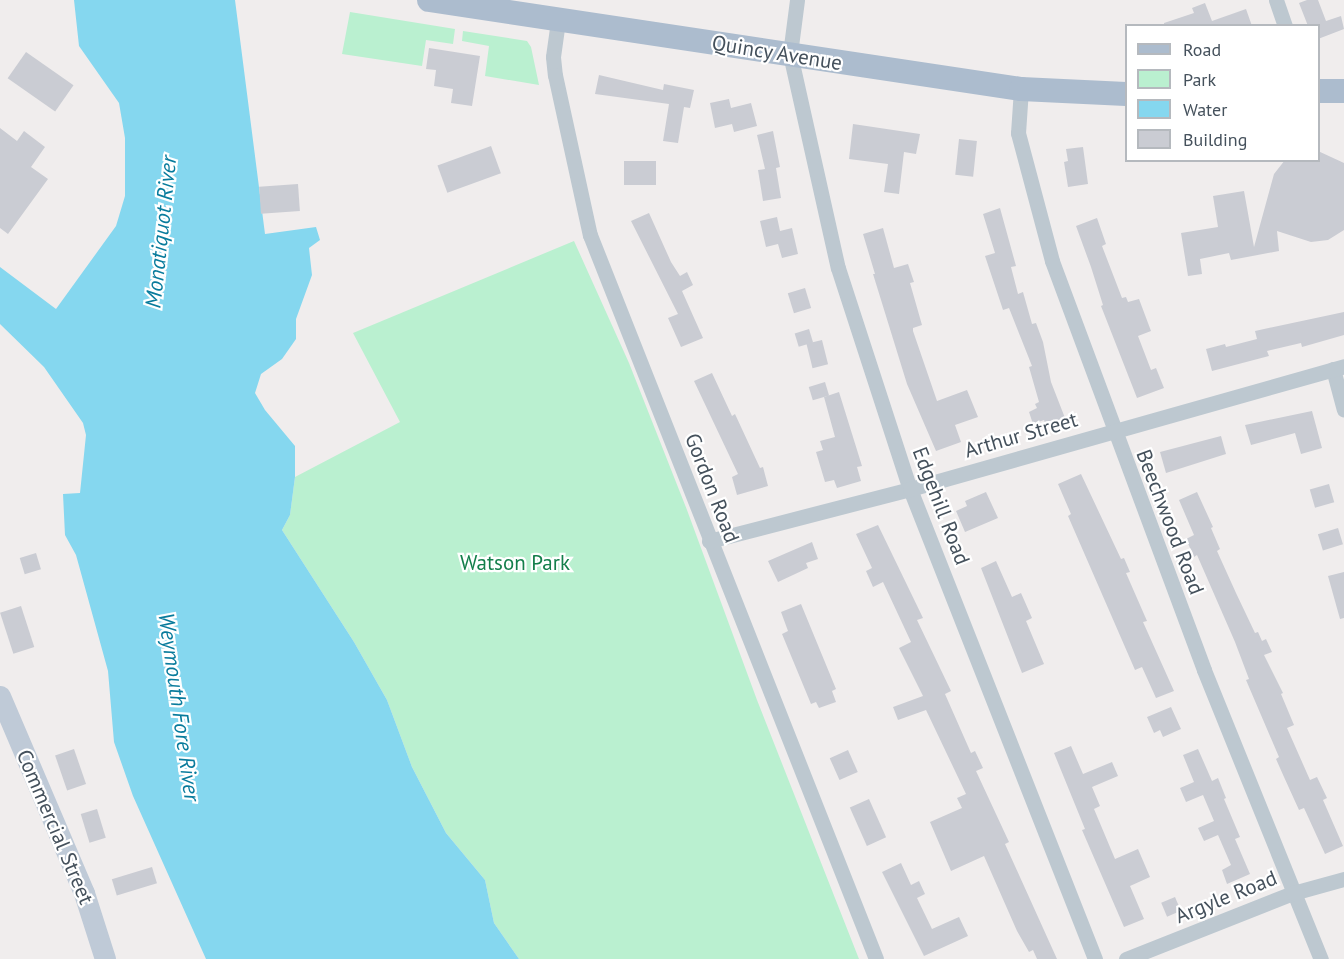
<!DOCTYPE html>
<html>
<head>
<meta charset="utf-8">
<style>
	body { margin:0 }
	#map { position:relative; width:1344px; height:959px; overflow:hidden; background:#f0eded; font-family:"PT Sans",sans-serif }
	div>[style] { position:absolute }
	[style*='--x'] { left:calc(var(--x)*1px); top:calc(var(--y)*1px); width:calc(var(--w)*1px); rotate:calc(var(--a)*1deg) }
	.green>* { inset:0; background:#baf0d0 }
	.water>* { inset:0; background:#85d7ef }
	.building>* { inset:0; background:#caccd3; transform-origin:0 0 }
	.minor>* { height:15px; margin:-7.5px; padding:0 7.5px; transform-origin:7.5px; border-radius:7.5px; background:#bdc8d0 }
	.secondary>* { height:21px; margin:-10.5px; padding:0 10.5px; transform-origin:10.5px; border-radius:10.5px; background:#bfcad7 }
	.primary>* { height:24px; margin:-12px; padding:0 12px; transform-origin:12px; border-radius:12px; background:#acbcce }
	span { translate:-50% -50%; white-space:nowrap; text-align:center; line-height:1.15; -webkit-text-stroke:4.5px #fff; paint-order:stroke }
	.street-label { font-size:21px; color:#45515c }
	.park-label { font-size:21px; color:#147f4b }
	.water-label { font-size:22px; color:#087b9c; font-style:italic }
	.legend { position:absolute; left:1125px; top:24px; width:195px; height:138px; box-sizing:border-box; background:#fff; border:2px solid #b5b9be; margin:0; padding:8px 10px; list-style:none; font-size:18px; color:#45515c }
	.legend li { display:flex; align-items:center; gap:12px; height:30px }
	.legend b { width:30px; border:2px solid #b5b9be }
</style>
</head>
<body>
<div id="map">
	<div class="green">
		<div style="clip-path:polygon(350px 12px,455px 29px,453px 44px,426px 40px,422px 66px,342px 54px)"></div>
		<div style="clip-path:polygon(463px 31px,527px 41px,531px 47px,539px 85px,485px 76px,489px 46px,462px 41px)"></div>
		<div style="clip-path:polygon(574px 241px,629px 363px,687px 510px,757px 700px,859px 959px,519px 959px,494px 923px,485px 880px,446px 833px,412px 767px,387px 700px,354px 642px,282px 530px,290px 515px,295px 477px,400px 422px,353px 333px)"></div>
	</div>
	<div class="water">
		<div style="clip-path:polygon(74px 0,235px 0,265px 234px,316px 227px,320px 240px,309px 248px,312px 275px,296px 319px,296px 339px,282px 359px,261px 374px,255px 393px,265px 410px,295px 446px,295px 477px,290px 515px,282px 530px,354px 642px,387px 700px,412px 767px,446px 833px,485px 880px,494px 923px,519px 959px,206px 959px,133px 796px,114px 742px,108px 671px,76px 555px,65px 535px,63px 494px,80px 493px,86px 435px,83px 423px,44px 367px,0 324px,0 267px,56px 309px,116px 226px,125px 196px,125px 138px,119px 103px,79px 46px)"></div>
	</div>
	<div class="building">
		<div style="clip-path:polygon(1307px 0,1318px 0,1326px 21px,1341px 16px,1344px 29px,1318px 39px,1318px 26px,1308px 26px,1299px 3px)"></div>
		<div style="clip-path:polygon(1205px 3px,1212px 21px,1246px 9px,1252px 26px,1164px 26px,1164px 23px,1194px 13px,1192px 8px)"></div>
		<div style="clip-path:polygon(429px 48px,480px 56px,472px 106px,451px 103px,453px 89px,434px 86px,436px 70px,426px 69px)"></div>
		<div style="left:26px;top:52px;width:58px;height:32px;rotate:35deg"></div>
		<div style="clip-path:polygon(599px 75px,663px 90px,664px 84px,694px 90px,690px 108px,684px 107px,678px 143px,663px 141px,669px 104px,595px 94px)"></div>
		<div style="clip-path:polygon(729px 99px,731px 108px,751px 103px,757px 126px,734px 132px,732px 124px,715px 128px,710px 103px)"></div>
		<div style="clip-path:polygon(853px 124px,920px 134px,916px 154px,904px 152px,899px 194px,884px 192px,888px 164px,849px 159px)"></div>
		<div style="clip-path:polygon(0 128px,17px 141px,24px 131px,45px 147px,31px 167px,48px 179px,8px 234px,0 228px)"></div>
		<div style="clip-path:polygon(773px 131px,780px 167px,776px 168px,781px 198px,763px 201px,758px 170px,765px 169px,757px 135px)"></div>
		<div style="left:959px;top:139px;width:18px;height:36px;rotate:6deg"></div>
		<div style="left:491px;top:146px;width:29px;height:57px;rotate:70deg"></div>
		<div style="clip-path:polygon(1083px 147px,1088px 184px,1068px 187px,1064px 162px,1068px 161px,1066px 149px)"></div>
		<div style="clip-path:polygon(1318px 151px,1344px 163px,1344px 230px,1328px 240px,1311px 242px,1277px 231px,1279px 251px,1231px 260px,1229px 253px,1200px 259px,1202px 274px,1188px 276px,1181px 233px,1218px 227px,1213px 196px,1244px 191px,1254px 247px,1274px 174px,1285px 160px,1318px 160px)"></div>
		<div style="left:624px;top:161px;width:32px;height:24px"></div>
		<div style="left:298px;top:184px;width:27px;height:39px;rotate:86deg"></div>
		<div style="clip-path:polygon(1000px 208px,1016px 266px,1011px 267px,1018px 294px,1023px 292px,1032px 324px,1036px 323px,1043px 342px,1051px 382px,1065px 418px,1046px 425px,1044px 420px,1033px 424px,1029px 412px,1037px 408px,1035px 404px,1039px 402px,1029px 367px,1032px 366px,1009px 308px,1003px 310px,985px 256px,995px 253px,983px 214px)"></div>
		<div style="clip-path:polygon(649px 213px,671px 262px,680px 276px,687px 272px,693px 285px,682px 291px,703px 338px,681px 347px,668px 318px,678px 314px,631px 221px)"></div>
		<div style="clip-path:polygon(777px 217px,780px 231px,792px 228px,798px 254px,782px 258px,778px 244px,766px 247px,760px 221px)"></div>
		<div style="clip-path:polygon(1097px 218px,1106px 244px,1102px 246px,1122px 298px,1126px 297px,1128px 302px,1139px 299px,1151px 331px,1138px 336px,1151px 370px,1156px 368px,1164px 388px,1137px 398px,1101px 306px,1103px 305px,1091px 267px,1076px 226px)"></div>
		<div style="clip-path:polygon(883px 228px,894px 268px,908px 264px,914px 282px,910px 283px,922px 325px,913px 328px,913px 331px,937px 401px,967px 390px,978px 417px,955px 425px,961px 442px,936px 451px,907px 384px,873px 274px,875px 274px,863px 234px)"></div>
		<div style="left:805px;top:288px;width:21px;height:18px;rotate:73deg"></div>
		<div style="clip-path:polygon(1344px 312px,1344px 335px,1302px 347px,1301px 343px,1267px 351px,1269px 356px,1212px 371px,1206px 349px,1225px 344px,1226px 347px,1257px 339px,1255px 331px)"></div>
		<div style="left:809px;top:329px;width:14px;height:15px;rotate:73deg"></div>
		<div style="left:822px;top:340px;width:25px;height:16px;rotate:76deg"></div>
		<div style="clip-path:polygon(712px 373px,732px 416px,735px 414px,760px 468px,763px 467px,768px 486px,737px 495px,732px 477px,738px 474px,694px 381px)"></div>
		<div style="left:825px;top:382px;width:14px;height:17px;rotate:73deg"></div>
		<div style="clip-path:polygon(839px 392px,862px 466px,857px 467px,861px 481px,837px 488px,834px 480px,825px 482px,816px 452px,823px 450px,820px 441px,835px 437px,824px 397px)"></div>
		<div style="clip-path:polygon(1312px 411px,1322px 448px,1301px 454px,1295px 433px,1251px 445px,1245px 425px)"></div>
		<div style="clip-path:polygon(1221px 436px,1226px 454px,1166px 473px,1160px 452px)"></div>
		<div style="clip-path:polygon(1081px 474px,1121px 559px,1124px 558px,1130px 572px,1126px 573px,1147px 621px,1143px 622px,1174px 691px,1156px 698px,1142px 667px,1135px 670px,1068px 516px,1071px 514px,1058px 484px)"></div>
		<div style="left:1329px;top:484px;width:19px;height:20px;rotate:74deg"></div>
		<div style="clip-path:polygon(986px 492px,998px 518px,965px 532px,956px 511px,967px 506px,965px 501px)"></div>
		<div style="clip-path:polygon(1197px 492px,1213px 527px,1211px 528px,1220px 549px,1217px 551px,1236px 593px,1255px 633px,1258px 632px,1262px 641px,1266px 639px,1272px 652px,1264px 655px,1283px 693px,1281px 694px,1294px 725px,1287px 728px,1310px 780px,1317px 777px,1327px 798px,1323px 800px,1343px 846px,1325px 854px,1304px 808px,1299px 810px,1284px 777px,1276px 759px,1279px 757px,1246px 680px,1249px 679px,1235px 642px,1197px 555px,1194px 557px,1186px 539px,1194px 535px,1179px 500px)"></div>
		<div style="clip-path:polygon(878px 525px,923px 618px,917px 620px,951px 691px,945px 694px,971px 753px,975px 751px,983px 768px,976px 771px,1009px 842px,1005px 844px,1057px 959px,1037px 959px,1033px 950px,1029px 952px,1017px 931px,984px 856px,951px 871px,930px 822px,962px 808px,957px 798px,966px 794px,926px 710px,898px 720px,893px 707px,923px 696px,899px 648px,911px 642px,883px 582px,873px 587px,866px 571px,872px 568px,856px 534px)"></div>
		<div style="left:1338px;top:528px;width:17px;height:21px;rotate:73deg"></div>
		<div style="clip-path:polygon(812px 542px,818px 559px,806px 563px,808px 568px,778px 582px,768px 561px)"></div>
		<div style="left:36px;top:553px;width:17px;height:17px;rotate:73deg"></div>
		<div style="clip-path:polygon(996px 561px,1012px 597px,1021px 593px,1032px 618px,1026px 621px,1044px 664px,1022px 673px,981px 568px)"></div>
		<div style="clip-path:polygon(1344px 572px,1344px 618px,1340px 619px,1328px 576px)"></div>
		<div style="clip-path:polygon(801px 604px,836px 689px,832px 691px,836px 702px,819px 708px,816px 702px,811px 704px,782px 634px,788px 631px,781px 612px)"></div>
		<div style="left:21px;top:606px;width:43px;height:22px;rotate:72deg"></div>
		<div style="clip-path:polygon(1171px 707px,1181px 729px,1163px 737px,1160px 730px,1154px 733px,1147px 717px)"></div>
		<div style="clip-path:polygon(1071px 746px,1083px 774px,1112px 762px,1118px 776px,1092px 787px,1100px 806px,1094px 809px,1115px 859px,1138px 849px,1150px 877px,1130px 886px,1144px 919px,1124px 927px,1082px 830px,1085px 829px,1054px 753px)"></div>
		<div style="left:74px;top:749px;width:37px;height:20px;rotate:71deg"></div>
		<div style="clip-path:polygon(1198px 749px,1212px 781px,1218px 778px,1226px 798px,1224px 799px,1240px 837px,1235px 839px,1250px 874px,1227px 884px,1222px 870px,1231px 865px,1218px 835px,1204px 841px,1198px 828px,1214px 821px,1203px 795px,1186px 802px,1180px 788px,1194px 782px,1183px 755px)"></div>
		<div style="left:848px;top:750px;width:24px;height:20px;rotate:66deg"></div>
		<div style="left:869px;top:799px;width:42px;height:21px;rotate:66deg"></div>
		<div style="left:97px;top:809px;width:30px;height:17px;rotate:73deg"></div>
		<div style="clip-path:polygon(901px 863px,911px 885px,919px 881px,925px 894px,917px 898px,932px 929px,959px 917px,968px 936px,924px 956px,882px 872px)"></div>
		<div style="left:152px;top:867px;width:17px;height:42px;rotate:73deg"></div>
		<div style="left:1175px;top:897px;width:15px;height:15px;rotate:67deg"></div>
	</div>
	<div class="minor">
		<div style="--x:797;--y:0;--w:54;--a:97.4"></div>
		<div style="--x:790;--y:54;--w:219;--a:77.4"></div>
		<div style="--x:838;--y:268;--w:232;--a:72"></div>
		<div style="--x:910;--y:489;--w:505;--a:68.51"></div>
		<div style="--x:1276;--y:0;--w:28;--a:71"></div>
		<div style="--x:558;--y:21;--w:36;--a:98"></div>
		<div style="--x:553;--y:57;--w:18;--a:84"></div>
		<div style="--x:555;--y:75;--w:164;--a:77.7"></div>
		<div style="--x:590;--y:235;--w:778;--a:68.44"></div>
		<div style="--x:1021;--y:89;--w:44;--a:93.9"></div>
		<div style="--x:1018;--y:133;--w:132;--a:75.1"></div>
		<div style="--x:1052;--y:261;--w:436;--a:69.6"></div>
		<div style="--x:1204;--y:670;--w:312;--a:68"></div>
		<div style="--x:1333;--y:369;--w:42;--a:75"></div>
		<div style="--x:709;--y:541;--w:208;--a:-14.5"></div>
		<div style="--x:910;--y:489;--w:451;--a:-15.8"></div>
		<div style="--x:1126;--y:959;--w:180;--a:-21.6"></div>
		<div style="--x:1293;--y:893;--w:53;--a:-15.4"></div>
	</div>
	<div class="secondary">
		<div style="--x:0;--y:696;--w:214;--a:66.9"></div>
		<div style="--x:84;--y:893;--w:69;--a:72.3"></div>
	</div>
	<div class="primary">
		<div style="--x:429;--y:0;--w:599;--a:8.55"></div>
		<div style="--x:1021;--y:89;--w:105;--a:2.7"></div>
		<div style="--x:1318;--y:91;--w:26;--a:0"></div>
	</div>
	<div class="street-label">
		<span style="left:777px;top:53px;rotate:9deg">Quincy Avenue</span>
		<span style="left:1021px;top:435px;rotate:-16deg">Arthur Street</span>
		<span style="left:712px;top:488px;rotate:69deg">Gordon Road</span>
		<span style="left:941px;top:506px;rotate:69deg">Edgehill Road</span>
		<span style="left:1170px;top:522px;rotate:69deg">Beechwood Road</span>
		<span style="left:55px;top:827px;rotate:67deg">Commercial Street</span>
		<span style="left:1226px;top:897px;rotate:-22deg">Argyle Road</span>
	</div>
	<div class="park-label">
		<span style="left:515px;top:563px">Watson Park</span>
	</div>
	<div class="water-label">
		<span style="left:161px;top:232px;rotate:-84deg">Monatiquot River</span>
		<span style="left:179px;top:707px;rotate:82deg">Weymouth Fore River</span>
	</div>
	<ul class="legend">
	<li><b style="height:8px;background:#acbcce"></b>Road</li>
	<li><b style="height:16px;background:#baf0d0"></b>Park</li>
	<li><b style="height:16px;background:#85d7ef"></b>Water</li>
	<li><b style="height:16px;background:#caccd3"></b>Building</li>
	</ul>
</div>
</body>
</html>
